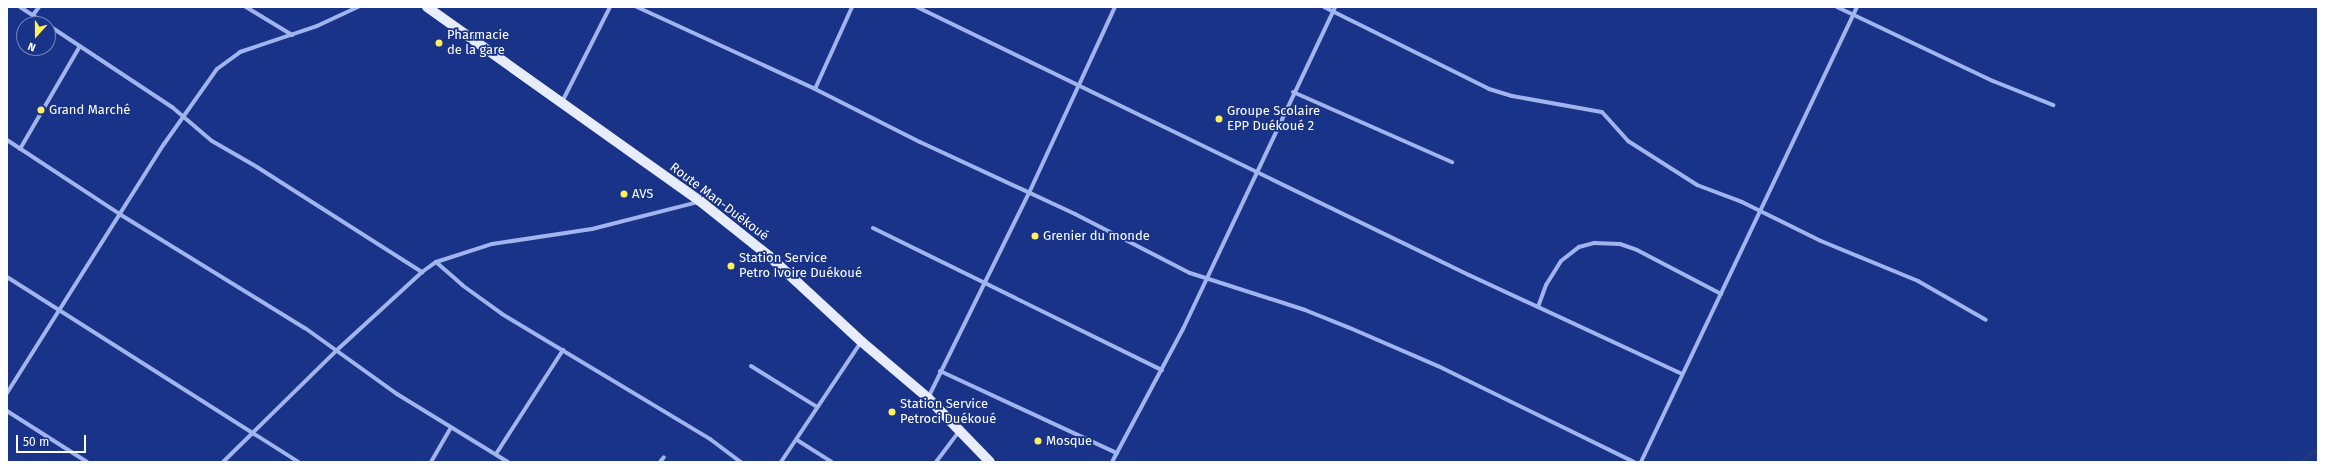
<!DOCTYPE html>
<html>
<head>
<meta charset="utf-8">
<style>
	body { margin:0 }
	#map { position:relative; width:2325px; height:469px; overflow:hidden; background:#193388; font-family:"Fira Sans",sans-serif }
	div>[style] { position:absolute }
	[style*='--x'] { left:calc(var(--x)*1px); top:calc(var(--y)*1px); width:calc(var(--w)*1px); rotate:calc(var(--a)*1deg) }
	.stream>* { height:3px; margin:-1.5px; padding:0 1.5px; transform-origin:1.5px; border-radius:1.5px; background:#263a7a }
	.minor>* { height:4px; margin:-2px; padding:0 2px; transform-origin:2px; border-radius:2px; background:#a1b4ed }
	.primary>* { height:10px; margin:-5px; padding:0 5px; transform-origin:5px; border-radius:5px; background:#e7ecff }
	.dots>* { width:11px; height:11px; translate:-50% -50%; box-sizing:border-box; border:2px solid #193388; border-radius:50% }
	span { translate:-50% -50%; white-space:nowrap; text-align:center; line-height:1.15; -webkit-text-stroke:3.5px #193388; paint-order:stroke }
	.poi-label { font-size:13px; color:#fff }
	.left { translate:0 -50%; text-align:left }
	.street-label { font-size:13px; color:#fff }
	.frame { position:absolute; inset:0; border:8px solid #fff; pointer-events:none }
	.north { position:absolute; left:16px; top:16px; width:40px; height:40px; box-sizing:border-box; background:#193388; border:1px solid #7585b8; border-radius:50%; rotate:201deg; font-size:11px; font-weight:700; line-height:16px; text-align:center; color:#fff }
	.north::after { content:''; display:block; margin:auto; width:14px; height:18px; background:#fff15d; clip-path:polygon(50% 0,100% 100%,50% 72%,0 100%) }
	.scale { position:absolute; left:16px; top:435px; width:70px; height:18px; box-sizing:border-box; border:2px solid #fff; border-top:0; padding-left:5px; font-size:12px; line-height:14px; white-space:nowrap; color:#fff; -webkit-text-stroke:3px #193388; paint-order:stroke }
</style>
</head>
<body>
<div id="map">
	<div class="stream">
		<div style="--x:2300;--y:462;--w:23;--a:-38"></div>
	</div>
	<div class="minor">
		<div style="--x:20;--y:7;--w:31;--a:33"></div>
		<div style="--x:246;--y:7;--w:54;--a:31.3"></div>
		<div style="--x:637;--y:7;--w:196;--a:24.7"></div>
		<div style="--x:815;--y:89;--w:118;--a:26.8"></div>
		<div style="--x:920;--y:142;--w:171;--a:24.9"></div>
		<div style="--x:1075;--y:214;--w:129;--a:27.2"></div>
		<div style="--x:1190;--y:273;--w:121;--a:17.8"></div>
		<div style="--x:1305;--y:310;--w:48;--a:21.8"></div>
		<div style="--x:1350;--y:328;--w:96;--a:23.4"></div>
		<div style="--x:1438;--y:366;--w:218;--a:26.1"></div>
		<div style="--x:917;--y:7;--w:614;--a:25.9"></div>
		<div style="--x:1469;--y:275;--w:235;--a:24.9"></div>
		<div style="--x:1324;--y:7;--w:184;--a:26.4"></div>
		<div style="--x:1489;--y:89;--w:24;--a:17"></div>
		<div style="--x:1512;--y:96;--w:91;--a:10.1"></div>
		<div style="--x:1602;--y:112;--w:39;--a:48"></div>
		<div style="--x:1628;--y:141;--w:82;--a:32.5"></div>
		<div style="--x:1697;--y:185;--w:48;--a:20.7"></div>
		<div style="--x:1742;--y:202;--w:88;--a:26.3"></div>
		<div style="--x:1821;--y:241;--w:105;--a:22.4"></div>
		<div style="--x:1918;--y:281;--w:78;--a:29.8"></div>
		<div style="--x:1837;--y:7;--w:173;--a:25.4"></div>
		<div style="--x:1993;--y:81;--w:65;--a:21.8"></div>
		<div style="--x:33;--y:15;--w:10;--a:-53"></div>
		<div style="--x:48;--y:25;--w:149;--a:33.5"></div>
		<div style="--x:172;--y:107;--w:52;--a:40.4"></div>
		<div style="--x:212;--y:141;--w:52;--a:30"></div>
		<div style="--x:257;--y:167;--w:196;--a:32.5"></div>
		<div style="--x:815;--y:89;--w:90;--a:-65.7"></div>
		<div style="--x:1293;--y:92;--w:174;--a:23.8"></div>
		<div style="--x:562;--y:102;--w:106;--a:-63.2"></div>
		<div style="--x:7;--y:140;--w:136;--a:33.3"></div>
		<div style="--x:121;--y:215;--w:216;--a:31.6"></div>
		<div style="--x:305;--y:328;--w:113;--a:35.7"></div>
		<div style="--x:397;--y:394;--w:130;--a:31.5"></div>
		<div style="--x:20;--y:149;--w:119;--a:-59.8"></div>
		<div style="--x:873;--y:228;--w:322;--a:26.2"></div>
		<div style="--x:436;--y:262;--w:35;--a:41"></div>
		<div style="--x:462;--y:285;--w:49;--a:35.9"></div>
		<div style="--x:502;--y:314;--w:243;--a:31"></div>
		<div style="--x:710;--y:439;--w:39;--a:37"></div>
		<div style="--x:7;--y:277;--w:345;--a:32.4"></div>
		<div style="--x:1538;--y:307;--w:23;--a:-70"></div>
		<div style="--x:1546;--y:285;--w:28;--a:-58"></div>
		<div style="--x:1561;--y:261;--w:23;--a:-38"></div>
		<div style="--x:1579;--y:247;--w:16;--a:-15"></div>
		<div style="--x:1594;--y:243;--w:26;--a:2"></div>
		<div style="--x:1620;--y:244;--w:18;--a:19"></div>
		<div style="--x:1637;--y:250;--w:95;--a:27.6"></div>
		<div style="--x:751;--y:366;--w:78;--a:31.8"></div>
		<div style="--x:940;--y:371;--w:195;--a:24.9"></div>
		<div style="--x:7;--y:393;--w:294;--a:-57.8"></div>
		<div style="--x:164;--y:144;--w:92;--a:-54.8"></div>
		<div style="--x:217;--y:69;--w:29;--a:-36"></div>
		<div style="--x:240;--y:52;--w:81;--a:-18.7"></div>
		<div style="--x:317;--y:26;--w:45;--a:-24.9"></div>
		<div style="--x:928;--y:398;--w:229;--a:-63.8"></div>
		<div style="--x:1029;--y:193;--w:205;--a:-65.2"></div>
		<div style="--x:7;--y:411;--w:95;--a:32.5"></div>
		<div style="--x:797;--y:440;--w:41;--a:32.2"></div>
		<div style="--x:496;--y:454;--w:124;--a:-57.2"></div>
		<div style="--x:223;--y:462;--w:160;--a:-44.5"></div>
		<div style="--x:337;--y:350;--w:115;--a:-42.5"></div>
		<div style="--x:422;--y:272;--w:17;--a:-36"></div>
		<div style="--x:436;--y:262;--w:59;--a:-17.8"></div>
		<div style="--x:492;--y:244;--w:101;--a:-8.5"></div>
		<div style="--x:592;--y:229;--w:109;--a:-14.3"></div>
		<div style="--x:431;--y:462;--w:39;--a:-60"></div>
		<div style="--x:660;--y:462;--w:6;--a:-51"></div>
		<div style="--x:781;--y:462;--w:144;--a:-56.3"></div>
		<div style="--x:936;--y:462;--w:38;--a:-53"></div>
		<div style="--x:1112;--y:462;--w:151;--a:-61.9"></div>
		<div style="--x:1183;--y:329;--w:356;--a:-64.7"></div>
		<div style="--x:1641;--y:462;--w:504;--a:-64.61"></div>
	</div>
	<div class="primary">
		<div style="--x:427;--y:7;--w:335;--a:35.4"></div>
		<div style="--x:700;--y:201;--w:88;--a:38.6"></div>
		<div style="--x:769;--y:256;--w:127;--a:42.8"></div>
		<div style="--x:862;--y:342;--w:87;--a:40.3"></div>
		<div style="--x:928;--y:398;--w:89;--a:45.9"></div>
	</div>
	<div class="dots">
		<div style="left:439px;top:43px;background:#fff15d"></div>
		<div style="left:41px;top:110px;background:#fff15d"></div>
		<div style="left:1219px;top:119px;background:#fff15d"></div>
		<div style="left:624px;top:194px;background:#fff15d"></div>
		<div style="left:1035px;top:236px;background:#fff15d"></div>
		<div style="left:731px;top:266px;background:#fff15d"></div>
		<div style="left:892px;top:412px;background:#fff15d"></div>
		<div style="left:1038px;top:441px;background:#fff15d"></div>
	</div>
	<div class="poi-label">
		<span class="left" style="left:447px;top:43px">Pharmacie<br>de la gare</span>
		<span class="left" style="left:49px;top:110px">Grand Marché</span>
		<span class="left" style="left:1227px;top:119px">Groupe Scolaire<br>EPP Duékoué 2</span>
		<span class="left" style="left:632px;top:194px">AVS</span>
		<span class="left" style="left:1043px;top:236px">Grenier du monde</span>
		<span class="left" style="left:739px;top:266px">Station Service<br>Petro Ivoire Duékoué</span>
		<span class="left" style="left:900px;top:412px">Station Service<br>Petroci Duékoué</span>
		<span class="left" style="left:1046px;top:441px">Mosque</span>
	</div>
	<div class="street-label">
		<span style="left:719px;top:202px;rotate:37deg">Route Man-Duékoué</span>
	</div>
	<div class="frame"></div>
	<div class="north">N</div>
	<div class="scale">50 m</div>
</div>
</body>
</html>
